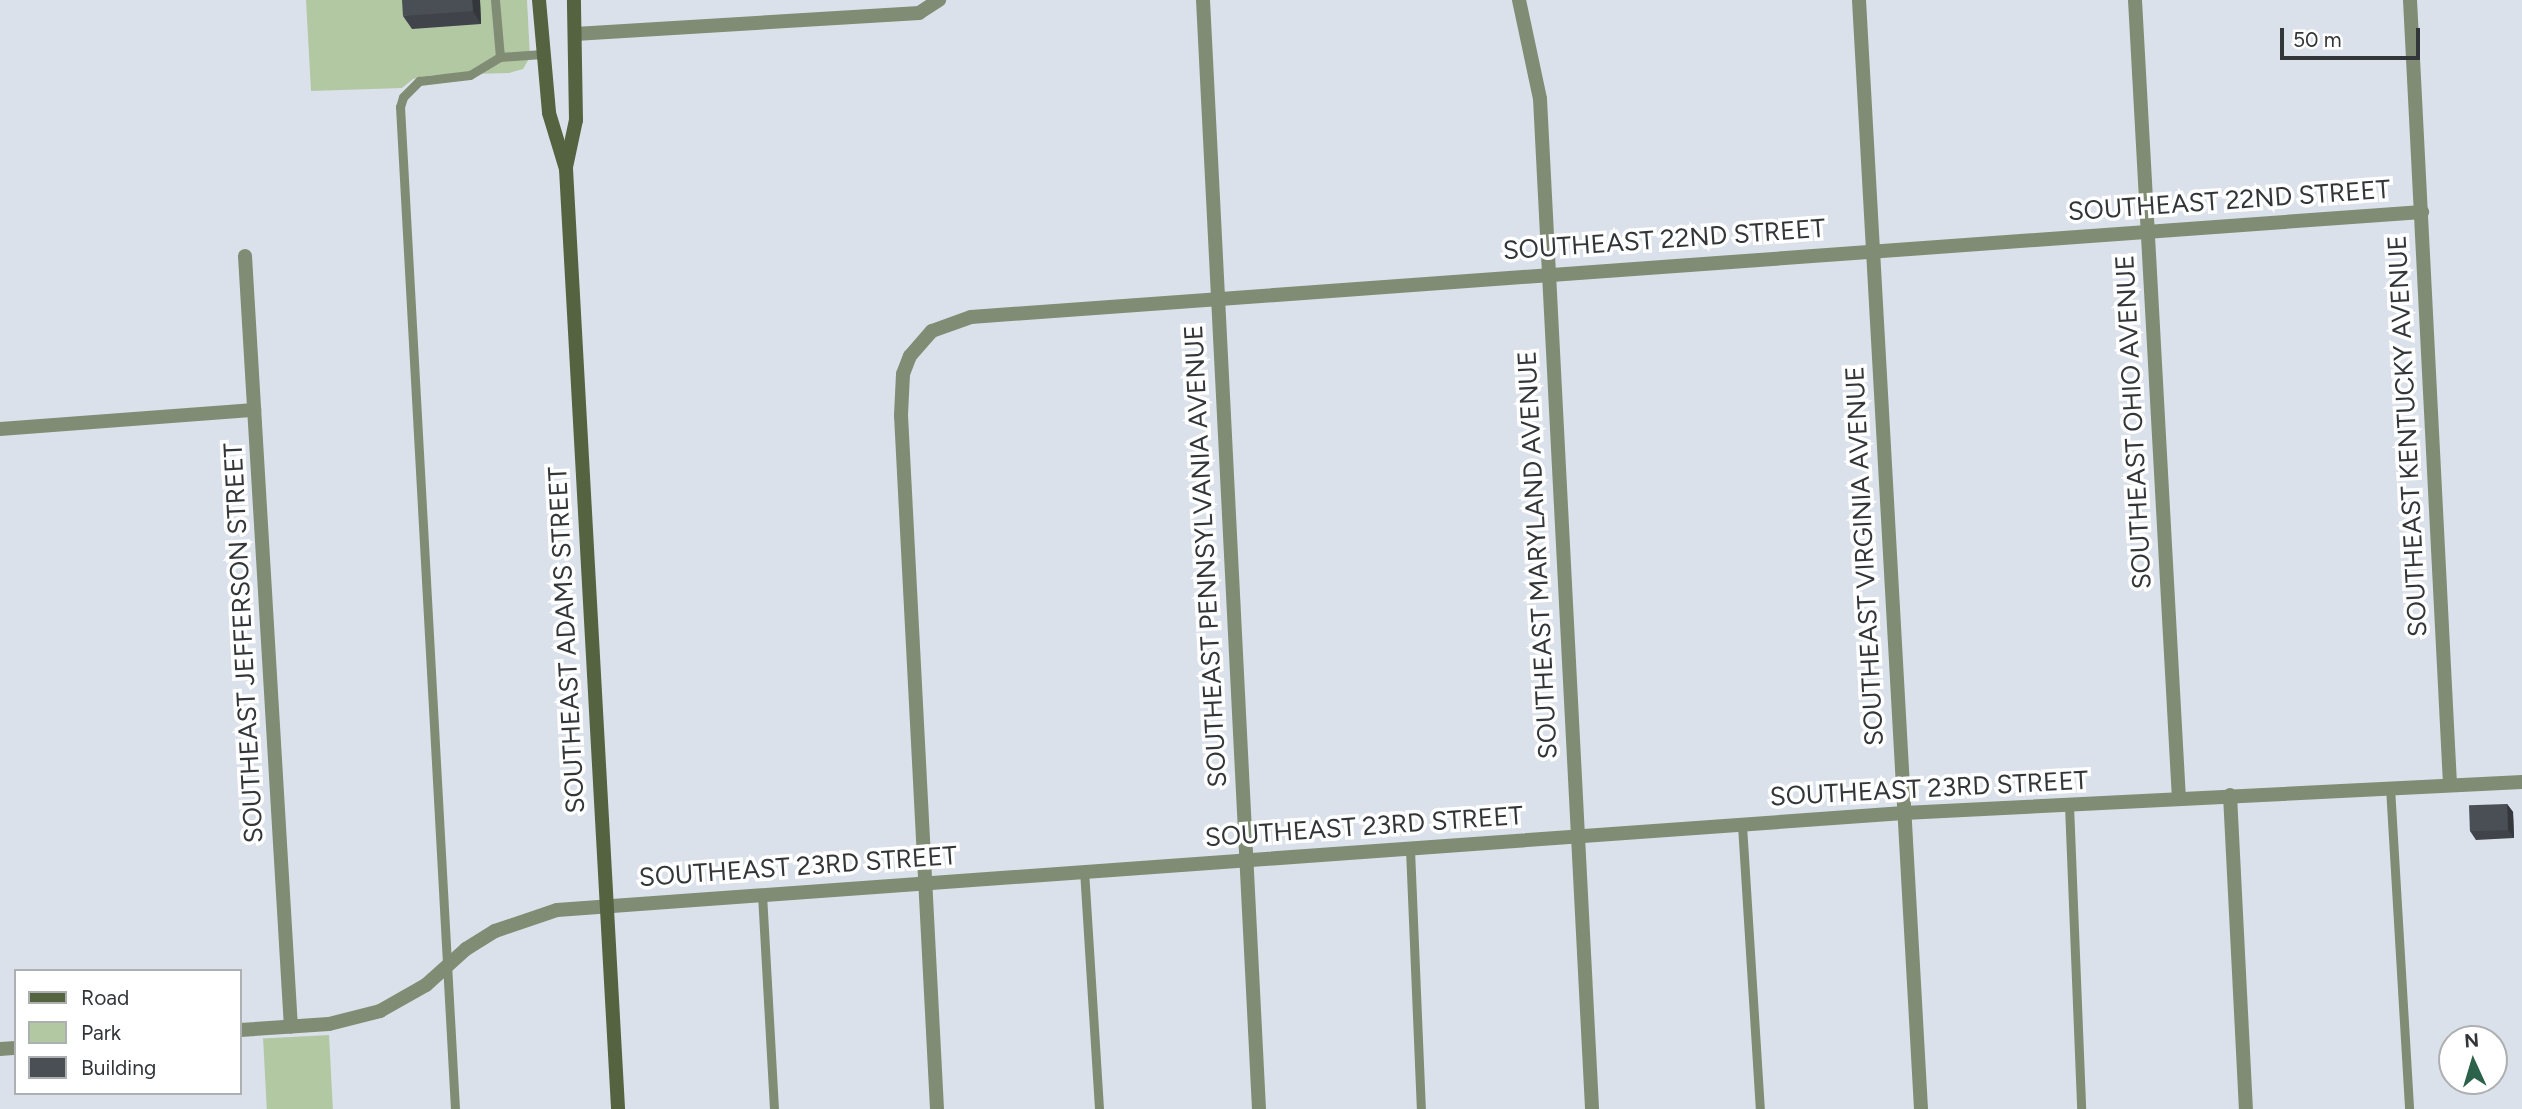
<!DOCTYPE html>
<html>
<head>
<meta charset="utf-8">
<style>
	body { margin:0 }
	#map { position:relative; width:2522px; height:1109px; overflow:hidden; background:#dbe1ea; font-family:Figtree,sans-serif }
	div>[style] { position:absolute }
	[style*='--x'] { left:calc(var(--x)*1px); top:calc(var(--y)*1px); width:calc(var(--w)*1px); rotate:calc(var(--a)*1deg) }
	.green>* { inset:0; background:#b1c8a2; transform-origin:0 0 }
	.service>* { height:9px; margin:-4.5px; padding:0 4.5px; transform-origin:4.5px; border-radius:4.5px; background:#818c74 }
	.minor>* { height:14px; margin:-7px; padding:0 7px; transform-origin:7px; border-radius:7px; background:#818c74 }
	.secondary>* { height:14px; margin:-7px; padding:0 7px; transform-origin:7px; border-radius:7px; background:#556340 }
	.wall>* { inset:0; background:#40444a }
	.shaded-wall>* { inset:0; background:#34373c }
	.building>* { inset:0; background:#4a4f56; transform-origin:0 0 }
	span { translate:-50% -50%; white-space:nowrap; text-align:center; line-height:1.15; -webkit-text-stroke:7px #fff; paint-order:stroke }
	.street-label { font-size:26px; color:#333639 }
	.legend { position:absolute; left:14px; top:969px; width:228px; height:126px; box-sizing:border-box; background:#fff; border:2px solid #adafb0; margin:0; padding:9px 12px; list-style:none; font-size:21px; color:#333639 }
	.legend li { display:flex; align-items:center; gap:14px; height:35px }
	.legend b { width:35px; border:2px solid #adafb0 }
	.north { position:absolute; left:2438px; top:1025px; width:70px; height:70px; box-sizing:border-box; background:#fff; border:2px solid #adafb0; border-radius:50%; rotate:356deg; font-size:19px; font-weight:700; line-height:28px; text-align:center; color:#333639 }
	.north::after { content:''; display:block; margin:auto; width:24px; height:32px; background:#2b6249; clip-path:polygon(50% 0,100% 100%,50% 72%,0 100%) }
	.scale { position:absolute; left:2280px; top:28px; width:140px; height:32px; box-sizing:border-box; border:4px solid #333639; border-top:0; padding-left:9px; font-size:21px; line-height:24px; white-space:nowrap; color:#333639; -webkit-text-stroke:5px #fff; paint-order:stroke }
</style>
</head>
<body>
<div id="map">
	<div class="green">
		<div style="clip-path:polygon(306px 0,527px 0,530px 57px,523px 69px,509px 73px,432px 75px,413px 79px,402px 88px,311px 91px)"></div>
		<div style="left:329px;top:1035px;width:74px;height:66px;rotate:87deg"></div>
	</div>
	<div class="service">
		<div style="--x:495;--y:0;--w:57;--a:85"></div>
		<div style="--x:500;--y:57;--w:42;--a:-4.1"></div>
		<div style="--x:2390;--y:787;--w:323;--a:86.6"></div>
		<div style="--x:2069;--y:805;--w:304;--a:87.7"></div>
		<div style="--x:1742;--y:825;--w:285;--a:86.4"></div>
		<div style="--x:1410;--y:849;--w:260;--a:87.6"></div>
		<div style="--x:1084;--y:870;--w:239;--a:86.4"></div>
		<div style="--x:762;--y:894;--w:215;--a:86.8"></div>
		<div style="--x:455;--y:1109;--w:1004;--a:-93.14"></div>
		<div style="--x:400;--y:107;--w:10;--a:-73"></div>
		<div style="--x:403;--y:97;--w:23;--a:-45"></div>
		<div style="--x:419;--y:81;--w:51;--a:-6.7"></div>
		<div style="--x:470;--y:75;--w:35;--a:-31"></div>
	</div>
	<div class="minor">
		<div style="--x:1203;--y:0;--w:1110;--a:87.11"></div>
		<div style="--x:1519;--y:0;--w:101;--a:78"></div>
		<div style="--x:1540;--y:99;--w:1011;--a:87.05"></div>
		<div style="--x:1859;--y:0;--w:1111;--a:86.8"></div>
		<div style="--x:2135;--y:0;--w:800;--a:86.85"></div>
		<div style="--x:2410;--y:0;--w:786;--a:87.08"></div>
		<div style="--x:575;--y:34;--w:345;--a:-3.5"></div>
		<div style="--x:919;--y:13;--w:24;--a:-33"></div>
		<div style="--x:245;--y:256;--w:772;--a:86.59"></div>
		<div style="--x:0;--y:429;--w:255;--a:-4.3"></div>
		<div style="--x:2230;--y:795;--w:314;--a:87.1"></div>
		<div style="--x:240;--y:1030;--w:89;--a:-3.9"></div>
		<div style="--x:329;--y:1024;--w:53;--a:-14.3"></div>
		<div style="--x:380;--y:1011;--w:53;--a:-29.5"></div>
		<div style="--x:426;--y:985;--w:54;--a:-42"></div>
		<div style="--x:466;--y:949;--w:34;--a:-32"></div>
		<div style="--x:495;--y:931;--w:65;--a:-18.7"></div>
		<div style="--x:557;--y:910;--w:1350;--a:-4.12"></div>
		<div style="--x:1904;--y:813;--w:619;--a:-2.87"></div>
		<div style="--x:0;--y:1049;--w:16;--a:-4"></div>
		<div style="--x:937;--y:1109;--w:695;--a:-92.97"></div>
		<div style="--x:901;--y:415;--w:41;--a:-87.2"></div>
		<div style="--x:903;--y:374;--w:19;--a:-69"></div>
		<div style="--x:910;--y:356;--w:33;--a:-49"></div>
		<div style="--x:932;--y:331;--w:41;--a:-19.7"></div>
		<div style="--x:971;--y:317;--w:1455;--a:-4.14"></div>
	</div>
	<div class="secondary">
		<div style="--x:539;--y:0;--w:113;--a:84.9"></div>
		<div style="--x:549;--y:113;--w:59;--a:73.1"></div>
		<div style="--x:566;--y:169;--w:941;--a:86.83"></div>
		<div style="--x:566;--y:167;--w:48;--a:-78"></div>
		<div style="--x:576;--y:120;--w:120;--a:-91"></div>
	</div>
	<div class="wall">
		<div style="clip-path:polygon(480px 0,481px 24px,412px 29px,403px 16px)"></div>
		<div style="clip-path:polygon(2507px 804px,2513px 812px,2514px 838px,2476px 840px,2470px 831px)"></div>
	</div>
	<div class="shaded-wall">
		<div style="clip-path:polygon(472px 0,480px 0,481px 24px,473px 11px)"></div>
		<div style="clip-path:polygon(2507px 804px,2513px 812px,2514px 838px,2508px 830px)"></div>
	</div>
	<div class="building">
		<div style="clip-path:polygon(402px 0,472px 0,473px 11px,403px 16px)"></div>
		<div style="left:2507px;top:804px;width:26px;height:38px;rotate:88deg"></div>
	</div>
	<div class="street-label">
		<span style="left:2229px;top:201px;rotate:-4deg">SOUTHEAST 22ND STREET</span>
		<span style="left:1664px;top:240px;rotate:-4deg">SOUTHEAST 22ND STREET</span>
		<span style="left:2134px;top:422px;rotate:-93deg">SOUTHEAST OHIO AVENUE</span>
		<span style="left:2408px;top:436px;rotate:-93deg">SOUTHEAST KENTUCKY AVENUE</span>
		<span style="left:1538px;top:555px;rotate:-93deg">SOUTHEAST MARYLAND AVENUE</span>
		<span style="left:1206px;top:556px;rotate:-93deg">SOUTHEAST PENNSYLVANIA AVENUE</span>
		<span style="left:1865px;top:556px;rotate:-93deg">SOUTHEAST VIRGINIA AVENUE</span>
		<span style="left:567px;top:640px;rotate:-93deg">SOUTHEAST ADAMS STREET</span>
		<span style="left:244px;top:643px;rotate:-93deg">SOUTHEAST JEFFERSON STREET</span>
		<span style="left:1929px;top:789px;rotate:-3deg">SOUTHEAST 23RD STREET</span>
		<span style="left:1364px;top:827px;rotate:-4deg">SOUTHEAST 23RD STREET</span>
		<span style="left:798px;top:867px;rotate:-4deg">SOUTHEAST 23RD STREET</span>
	</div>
	<ul class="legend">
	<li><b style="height:9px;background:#556340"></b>Road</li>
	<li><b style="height:19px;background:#b1c8a2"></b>Park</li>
	<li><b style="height:19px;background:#4a4f56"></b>Building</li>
	</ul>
	<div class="north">N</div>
	<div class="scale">50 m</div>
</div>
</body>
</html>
